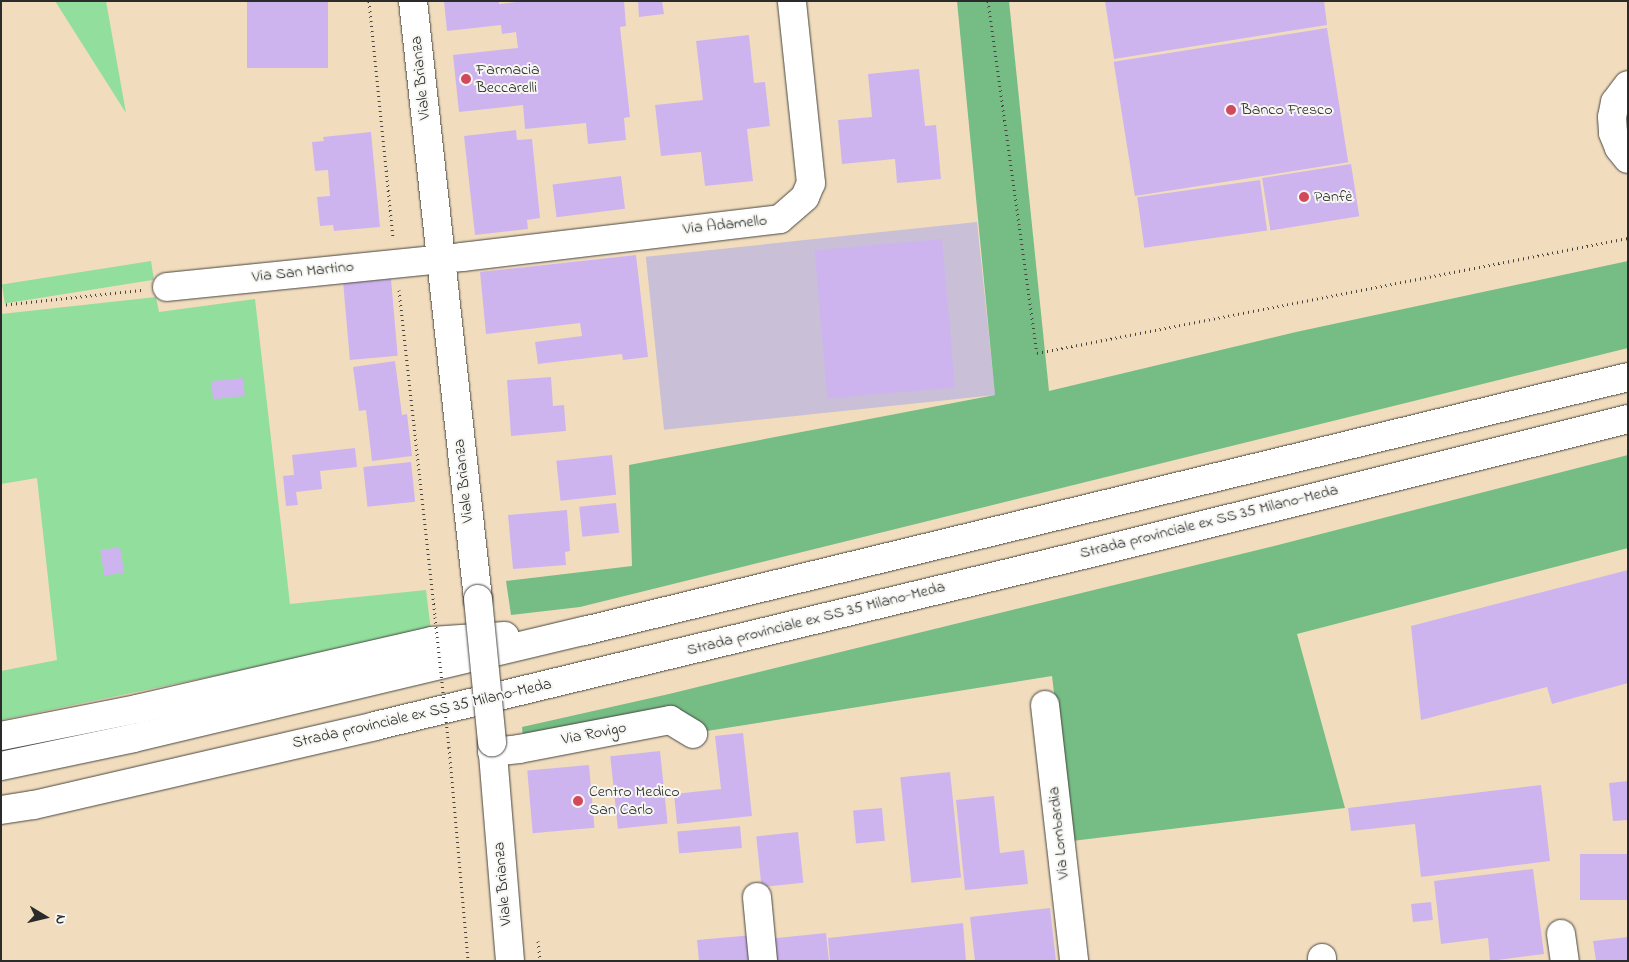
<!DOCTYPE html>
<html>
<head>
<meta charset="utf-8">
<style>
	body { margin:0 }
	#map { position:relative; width:1629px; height:962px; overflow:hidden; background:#f1ddbe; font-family:"Indie Flower",sans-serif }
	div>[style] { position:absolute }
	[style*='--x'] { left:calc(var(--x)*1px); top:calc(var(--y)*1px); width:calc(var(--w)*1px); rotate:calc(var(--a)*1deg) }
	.industrial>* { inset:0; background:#c9bfd7; transform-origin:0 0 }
	.green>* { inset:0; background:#92de9c; transform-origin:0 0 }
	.forest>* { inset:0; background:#75bd84 }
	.building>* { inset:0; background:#ceb4ef; transform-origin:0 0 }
	.path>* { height:3px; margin-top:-1.5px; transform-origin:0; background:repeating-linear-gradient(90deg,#494641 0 1px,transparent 0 5px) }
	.roads { filter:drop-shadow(0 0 1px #494641) drop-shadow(0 0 1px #494641) }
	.minor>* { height:28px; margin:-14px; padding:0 14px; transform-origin:14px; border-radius:14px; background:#fff }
	.highway>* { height:28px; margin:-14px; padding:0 14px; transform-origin:14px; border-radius:14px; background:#fff }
	.path-bridge>* { height:3px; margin-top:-1.5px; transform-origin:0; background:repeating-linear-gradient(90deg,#494641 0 1px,transparent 0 5px) }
	.bridges { filter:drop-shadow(0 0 1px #494641) drop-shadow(0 0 1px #494641) }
	.minor-bridge>* { height:28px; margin:-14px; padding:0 14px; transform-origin:14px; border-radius:14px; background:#fff }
	.dots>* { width:14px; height:14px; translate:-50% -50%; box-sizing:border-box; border:2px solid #f6f6f2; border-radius:50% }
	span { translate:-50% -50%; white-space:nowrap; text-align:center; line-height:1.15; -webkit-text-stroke:4px #f6f6f2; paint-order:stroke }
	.poi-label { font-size:16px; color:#2b2b2b }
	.left { translate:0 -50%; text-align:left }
	.street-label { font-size:16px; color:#2b2b2b }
	.frame { position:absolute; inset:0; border:2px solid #2b2b2b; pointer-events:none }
	.north { position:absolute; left:20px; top:892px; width:50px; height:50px; -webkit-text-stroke:4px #f6f6f2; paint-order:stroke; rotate:99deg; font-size:14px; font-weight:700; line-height:20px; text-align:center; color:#2b2b2b }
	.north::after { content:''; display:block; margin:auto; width:18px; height:22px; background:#2b2b2b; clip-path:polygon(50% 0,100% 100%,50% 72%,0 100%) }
</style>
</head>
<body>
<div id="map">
	<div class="industrial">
		<div style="left:977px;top:222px;width:174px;height:333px;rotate:84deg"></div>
	</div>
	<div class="green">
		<div style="clip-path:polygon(55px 1px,106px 1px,126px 113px)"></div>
		<div style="left:151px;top:261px;width:19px;height:151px;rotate:81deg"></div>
		<div style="clip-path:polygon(156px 297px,159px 312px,255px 299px,290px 604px,426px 590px,431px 631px,1px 720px,1px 671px,57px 660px,37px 478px,1px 484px,1px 314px)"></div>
	</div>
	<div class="forest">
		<div style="clip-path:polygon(957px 1px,1009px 1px,1049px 391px,1296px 332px,1628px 261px,1628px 348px,580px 607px,511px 615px,506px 581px,632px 566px,629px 465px,995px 395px)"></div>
		<div style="clip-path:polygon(1628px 455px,1628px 548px,1297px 634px,1345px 808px,1072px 841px,1052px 676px,707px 731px,672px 706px,523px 738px,522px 727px,669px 694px,1278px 545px)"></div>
	</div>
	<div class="building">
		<div style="left:247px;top:1px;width:81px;height:67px"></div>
		<div style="clip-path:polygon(444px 1px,499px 1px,499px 4px,524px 1px,624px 1px,626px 26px,620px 27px,630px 117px,624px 118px,626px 140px,588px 144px,586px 123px,525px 129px,523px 105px,459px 112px,453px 55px,518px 48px,516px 32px,502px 34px,501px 25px,447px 31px)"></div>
		<div style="clip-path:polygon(638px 1px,662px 1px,664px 14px,639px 17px)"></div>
		<div style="clip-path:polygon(1105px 1px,1324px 1px,1327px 25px,1114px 59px)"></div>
		<div style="left:1327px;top:28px;width:136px;height:216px;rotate:81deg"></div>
		<div style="clip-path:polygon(749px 35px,754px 83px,765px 82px,770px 126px,747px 129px,753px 181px,705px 186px,701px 152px,661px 156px,655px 105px,703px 100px,696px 41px)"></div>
		<div style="clip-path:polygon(919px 69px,925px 126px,936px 125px,941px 179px,897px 183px,895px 159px,842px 164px,838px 120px,872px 117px,868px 74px)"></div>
		<div style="clip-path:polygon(516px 130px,517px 140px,532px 139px,540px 218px,527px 220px,528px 229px,475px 235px,464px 136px)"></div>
		<div style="clip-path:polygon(371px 132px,380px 227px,334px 231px,333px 225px,320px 226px,317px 197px,330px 196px,328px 170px,315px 171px,312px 142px,324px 141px,323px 137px)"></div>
		<div style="left:1351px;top:164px;width:53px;height:90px;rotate:81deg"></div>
		<div style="left:621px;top:176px;width:33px;height:69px;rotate:83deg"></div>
		<div style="left:1260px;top:180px;width:51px;height:124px;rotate:82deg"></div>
		<div style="left:942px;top:239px;width:149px;height:128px;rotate:85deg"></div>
		<div style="clip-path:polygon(636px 255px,648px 357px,623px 360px,622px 354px,538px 364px,535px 342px,582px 336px,580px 323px,486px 334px,480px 272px)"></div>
		<div style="left:391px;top:279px;width:77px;height:48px;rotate:85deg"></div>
		<div style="clip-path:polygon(395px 361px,402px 415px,407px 414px,412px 456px,372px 461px,366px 410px,359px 411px,353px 367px)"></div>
		<div style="clip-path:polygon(551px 377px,553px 406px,564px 405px,566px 431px,511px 436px,507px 380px)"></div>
		<div style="left:243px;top:378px;width:18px;height:32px;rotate:84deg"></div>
		<div style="clip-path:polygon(355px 448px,357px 467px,320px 471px,322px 489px,296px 492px,298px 505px,286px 506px,283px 476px,294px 475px,292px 455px)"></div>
		<div style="left:612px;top:455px;width:40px;height:56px;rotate:84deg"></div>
		<div style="left:411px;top:462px;width:40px;height:48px;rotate:84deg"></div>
		<div style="left:616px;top:503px;width:30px;height:37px;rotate:84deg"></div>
		<div style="clip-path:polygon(567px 510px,570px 551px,565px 552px,566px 565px,513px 569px,508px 515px)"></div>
		<div style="left:120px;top:547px;width:26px;height:20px;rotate:81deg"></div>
		<div style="clip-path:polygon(1628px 570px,1628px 683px,1552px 704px,1547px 687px,1421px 720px,1411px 626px)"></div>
		<div style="clip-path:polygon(743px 733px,752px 816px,677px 824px,674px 794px,721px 789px,715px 736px)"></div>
		<div style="left:660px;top:751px;width:73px;height:50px;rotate:84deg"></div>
		<div style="left:589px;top:765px;width:63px;height:62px;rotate:85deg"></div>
		<div style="left:950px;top:772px;width:106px;height:50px;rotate:84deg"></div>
		<div style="clip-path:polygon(1628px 781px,1628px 820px,1613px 821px,1609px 783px)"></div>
		<div style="clip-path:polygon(1541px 785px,1550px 861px,1421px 877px,1415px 824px,1351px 831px,1348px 808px)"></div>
		<div style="clip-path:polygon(994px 796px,1000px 853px,1024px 850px,1028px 884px,965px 890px,956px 800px)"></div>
		<div style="left:882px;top:808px;width:33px;height:29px;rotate:85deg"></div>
		<div style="left:740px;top:826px;width:22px;height:63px;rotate:85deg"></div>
		<div style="left:798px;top:832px;width:51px;height:42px;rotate:84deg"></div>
		<div style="left:1628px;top:854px;width:46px;height:48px;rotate:90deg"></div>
		<div style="clip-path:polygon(1533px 869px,1544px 954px,1490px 961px,1488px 938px,1441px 944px,1434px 881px)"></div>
		<div style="left:1431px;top:902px;width:18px;height:20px;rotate:84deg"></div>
		<div style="clip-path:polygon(1050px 908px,1056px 961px,975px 961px,970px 917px)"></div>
		<div style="clip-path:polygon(963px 923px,966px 961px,830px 961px,828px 938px)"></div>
		<div style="clip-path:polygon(826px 933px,829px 961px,769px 961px,767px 939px)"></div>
		<div style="clip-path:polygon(753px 935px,755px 961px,699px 961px,697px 940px)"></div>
		<div style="clip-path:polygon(1628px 937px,1628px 961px,1596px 961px,1593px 941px)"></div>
	</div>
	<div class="path">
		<div style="--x:369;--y:1;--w:237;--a:84.2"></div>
		<div style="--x:988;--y:1;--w:355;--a:82.1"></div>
		<div style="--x:1037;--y:353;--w:602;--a:-11.01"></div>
		<div style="--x:399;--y:290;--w:327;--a:83.7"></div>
		<div style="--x:1;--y:305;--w:141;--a:-6.1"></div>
		<div style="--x:449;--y:747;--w:215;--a:84.9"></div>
		<div style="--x:538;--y:941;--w:20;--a:84"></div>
	</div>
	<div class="roads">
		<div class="minor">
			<div style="--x:413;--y:1;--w:602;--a:83.8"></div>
			<div style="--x:1628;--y:85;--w:21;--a:127"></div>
			<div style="--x:1615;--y:102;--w:15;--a:101"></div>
			<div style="--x:1612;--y:117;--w:16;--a:86"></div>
			<div style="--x:1613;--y:133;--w:16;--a:68"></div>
			<div style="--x:1619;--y:148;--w:14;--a:51"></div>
			<div style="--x:167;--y:287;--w:297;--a:-5.8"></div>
			<div style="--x:462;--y:257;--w:320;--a:-6.8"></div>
			<div style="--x:780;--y:219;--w:33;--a:-41"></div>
			<div style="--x:805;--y:197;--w:15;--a:-67"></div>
			<div style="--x:811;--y:183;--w:183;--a:-96"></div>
			<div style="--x:1045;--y:705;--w:258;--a:83.5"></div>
			<div style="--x:492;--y:742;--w:220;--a:85.3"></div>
			<div style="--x:492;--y:752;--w:27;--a:-6"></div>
			<div style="--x:519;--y:749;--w:154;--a:-10.9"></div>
			<div style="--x:670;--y:720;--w:27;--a:31"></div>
			<div style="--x:757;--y:897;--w:64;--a:84.6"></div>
			<div style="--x:1561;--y:934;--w:27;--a:82"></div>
			<div style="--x:1322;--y:958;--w:3;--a:90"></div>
		</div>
		<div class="highway">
			<div style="--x:1;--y:736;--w:139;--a:-11.2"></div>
			<div style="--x:137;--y:709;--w:303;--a:-13"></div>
			<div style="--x:432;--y:641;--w:73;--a:-3.9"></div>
			<div style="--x:1;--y:766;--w:136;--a:-11.9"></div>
			<div style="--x:134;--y:738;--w:463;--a:-13.4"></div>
			<div style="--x:584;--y:631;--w:1074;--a:-13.67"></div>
			<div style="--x:1;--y:810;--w:33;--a:-9"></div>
			<div style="--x:34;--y:805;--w:350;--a:-13"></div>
			<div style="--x:375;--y:726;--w:737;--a:-13.58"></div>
			<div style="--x:1091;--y:553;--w:553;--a:-14.01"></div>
		</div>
	</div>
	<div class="path-bridge">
		<div style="--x:435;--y:617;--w:131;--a:83.9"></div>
	</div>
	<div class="bridges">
		<div class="minor-bridge">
			<div style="--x:478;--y:599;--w:144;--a:84.4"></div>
		</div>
	</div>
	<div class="dots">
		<div style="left:466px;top:79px;background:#d1495b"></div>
		<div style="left:1231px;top:110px;background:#d1495b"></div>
		<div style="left:1304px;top:197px;background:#d1495b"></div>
		<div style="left:578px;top:801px;background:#d1495b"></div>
	</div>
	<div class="poi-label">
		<span class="left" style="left:476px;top:79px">Farmacia<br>Beccarelli</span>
		<span class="left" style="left:1241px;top:110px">Banco Fresco</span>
		<span class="left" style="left:1314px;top:197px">Panfè</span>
		<span class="left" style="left:589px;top:801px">Centro Medico<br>San Carlo</span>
	</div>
	<div class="street-label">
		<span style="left:421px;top:78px;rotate:-96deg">Viale Brianza</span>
		<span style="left:725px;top:225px;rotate:-6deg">Via Adamello</span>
		<span style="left:303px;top:272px;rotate:-6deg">Via San Martino</span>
		<span style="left:464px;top:481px;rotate:-96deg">Viale Brianza</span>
		<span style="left:1209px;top:522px;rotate:-14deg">Strada provinciale ex SS 35 Milano-Meda</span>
		<span style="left:816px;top:619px;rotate:-14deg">Strada provinciale ex SS 35 Milano-Meda</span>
		<span style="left:422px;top:714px;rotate:-13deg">Strada provinciale ex SS 35 Milano-Meda</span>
		<span style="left:594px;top:734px;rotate:-11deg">Via Rovigo</span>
		<span style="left:1059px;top:833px;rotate:-96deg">Via Lombardia</span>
		<span style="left:503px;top:884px;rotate:-95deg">Viale Brianza</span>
	</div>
	<div class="frame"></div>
	<div class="north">N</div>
</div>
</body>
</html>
